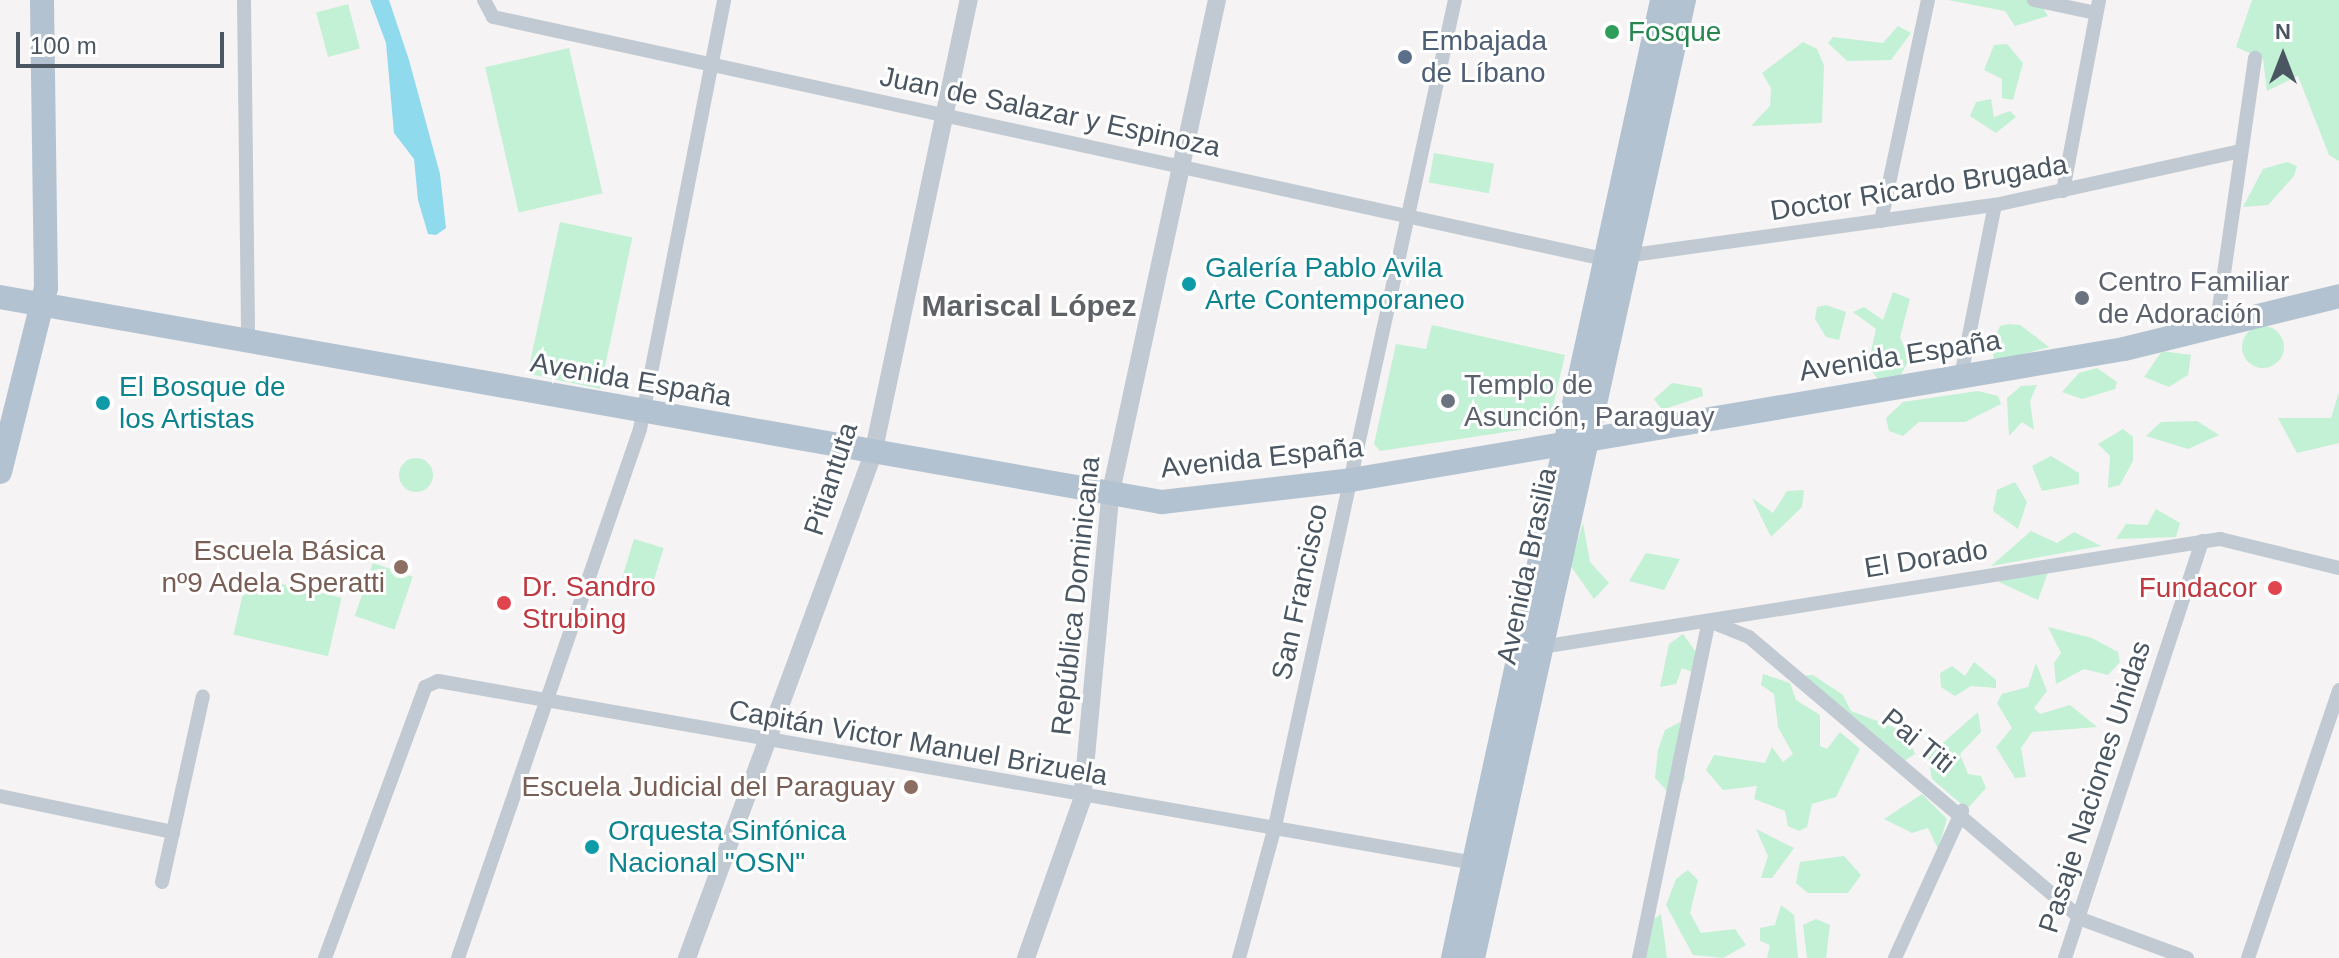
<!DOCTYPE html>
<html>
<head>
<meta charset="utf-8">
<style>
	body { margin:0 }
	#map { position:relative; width:2339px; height:958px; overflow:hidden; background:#f5f3f3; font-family:Helvetica,sans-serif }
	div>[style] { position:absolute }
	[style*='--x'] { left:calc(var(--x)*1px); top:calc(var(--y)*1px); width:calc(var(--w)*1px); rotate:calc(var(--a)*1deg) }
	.green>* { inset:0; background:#c3f1d5; transform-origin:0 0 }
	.round { border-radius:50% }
	.water>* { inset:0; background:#90daee }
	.minor>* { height:14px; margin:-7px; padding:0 7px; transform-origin:7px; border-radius:7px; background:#c1cad2 }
	.tertiary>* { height:18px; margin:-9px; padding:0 9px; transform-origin:9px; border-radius:9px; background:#c1cad2 }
	.primary>* { height:24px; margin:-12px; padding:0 12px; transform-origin:12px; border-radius:12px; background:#b3c2d1 }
	.dots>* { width:22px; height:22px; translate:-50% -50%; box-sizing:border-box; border:4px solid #fff; border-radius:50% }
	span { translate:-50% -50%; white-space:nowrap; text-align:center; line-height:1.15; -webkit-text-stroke:6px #fff; paint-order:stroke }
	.leisure-label { font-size:28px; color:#27864d }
	.left { translate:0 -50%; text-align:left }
	.service-label { font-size:28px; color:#4e5e75 }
	.street-label { font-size:28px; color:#4a5661 }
	.culture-label { font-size:28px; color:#0d838f }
	.worship-label { font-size:28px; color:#5b616d }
	.education-label { font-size:28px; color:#785e54 }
	.right { translate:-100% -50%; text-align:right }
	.health-label { font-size:28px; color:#be3a42 }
	.neighbourhood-label { font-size:30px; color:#5f6368; font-weight:700 }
	.north { position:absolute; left:2243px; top:16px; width:80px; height:80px; -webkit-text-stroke:6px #fff; paint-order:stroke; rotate:0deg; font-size:22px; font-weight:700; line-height:32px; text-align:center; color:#4a5661 }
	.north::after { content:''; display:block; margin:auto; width:28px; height:36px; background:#4a5661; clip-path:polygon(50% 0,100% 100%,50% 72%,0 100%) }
	.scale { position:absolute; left:16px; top:32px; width:208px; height:36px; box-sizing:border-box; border:4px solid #4a5661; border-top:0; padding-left:10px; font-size:24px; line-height:28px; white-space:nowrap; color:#4a5661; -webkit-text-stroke:6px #fff; paint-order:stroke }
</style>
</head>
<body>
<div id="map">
	<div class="green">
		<div style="clip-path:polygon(1948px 0,2038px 0,2048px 16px,2015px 26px,2005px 11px)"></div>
		<div style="clip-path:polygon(2252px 0,2339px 0,2339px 161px,2329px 155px,2298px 76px,2267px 91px,2263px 59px,2236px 47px)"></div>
		<div style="left:348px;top:4px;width:46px;height:33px;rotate:75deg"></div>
		<div style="clip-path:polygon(1898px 26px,1911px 33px,1891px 60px,1847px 61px,1828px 43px,1833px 37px,1883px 43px)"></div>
		<div style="clip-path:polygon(1803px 42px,1817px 49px,1824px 65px,1822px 123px,1751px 126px,1770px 106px,1771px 88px,1762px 73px)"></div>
		<div style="clip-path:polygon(2007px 44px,2023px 63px,2013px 100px,2002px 98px,2002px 79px,1984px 70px,1994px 45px)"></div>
		<div style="left:569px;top:48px;width:149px;height:86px;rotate:77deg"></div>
		<div style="clip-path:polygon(1991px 99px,1994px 117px,2010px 111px,2016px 117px,1996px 133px,1970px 116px,1976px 102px)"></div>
		<div style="left:1434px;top:153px;width:61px;height:30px;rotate:10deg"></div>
		<div style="clip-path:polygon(2287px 162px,2297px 166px,2294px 176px,2268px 205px,2243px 207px,2263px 169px)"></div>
		<div style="left:560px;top:222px;width:74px;height:155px;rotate:12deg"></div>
		<div style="clip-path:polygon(1893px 292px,1910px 299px,1900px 337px,1909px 359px,1901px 375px,1879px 381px,1868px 366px,1876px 329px,1853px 312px,1864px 307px,1883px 320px)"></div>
		<div style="clip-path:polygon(1826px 305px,1846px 312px,1839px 340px,1826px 337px,1815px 319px,1817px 307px)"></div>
		<div style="clip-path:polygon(2009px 324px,2020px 325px,2049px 347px,1994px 362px,1992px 344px,2000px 326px)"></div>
		<div style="clip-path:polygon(1432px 325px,1565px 355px,1550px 419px,1540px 427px,1380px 451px,1374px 444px,1396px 344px,1426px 349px)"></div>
		<div class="round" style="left:2242px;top:326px;width:42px;height:42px"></div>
		<div style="clip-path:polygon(2162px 351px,2191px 355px,2188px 375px,2169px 387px,2144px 377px)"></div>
		<div style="clip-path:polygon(2097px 368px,2117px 382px,2115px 389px,2082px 399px,2062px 392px,2079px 373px)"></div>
		<div style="clip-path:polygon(1672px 383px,1702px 388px,1703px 396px,1662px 410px,1654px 399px)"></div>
		<div style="clip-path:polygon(2037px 385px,2030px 401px,2034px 430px,2022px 422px,2009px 436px,2007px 398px,2021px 386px)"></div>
		<div style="clip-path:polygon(1978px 391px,1998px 396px,2001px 404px,1965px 422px,1919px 422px,1903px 436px,1889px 431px,1886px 418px,1903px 402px)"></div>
		<div style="clip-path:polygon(2339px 392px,2339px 443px,2297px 453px,2278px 418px,2331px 418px)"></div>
		<div style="clip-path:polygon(2197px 421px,2219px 435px,2188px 449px,2146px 436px,2161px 422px)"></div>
		<div style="clip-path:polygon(2123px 429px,2133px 437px,2133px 461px,2120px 485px,2108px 488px,2110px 456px,2098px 444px)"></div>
		<div style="clip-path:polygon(2051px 456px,2079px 473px,2079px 484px,2042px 491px,2032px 466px)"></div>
		<div class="round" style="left:399px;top:458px;width:34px;height:34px"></div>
		<div style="clip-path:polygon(2015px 482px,2027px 502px,2018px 529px,1993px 511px,1997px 490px)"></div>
		<div style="clip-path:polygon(1804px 490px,1802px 507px,1771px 537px,1752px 498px,1773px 513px,1787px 491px)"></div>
		<div style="clip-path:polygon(2156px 509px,2180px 523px,2176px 537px,2116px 539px,2126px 524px,2147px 525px)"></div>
		<div style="clip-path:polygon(1583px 523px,1590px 562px,1609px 583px,1594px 599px,1570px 565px)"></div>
		<div style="clip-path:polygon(2031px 531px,2057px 543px,2074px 532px,2101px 546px,1991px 566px)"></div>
		<div style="left:634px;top:539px;width:31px;height:45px;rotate:17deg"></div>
		<div style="clip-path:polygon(1646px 553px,1680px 559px,1664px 590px,1629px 581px)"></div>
		<div style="left:373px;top:563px;width:42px;height:56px;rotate:19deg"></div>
		<div style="clip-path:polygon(2048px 572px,2038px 600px,1999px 582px,2002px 577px)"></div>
		<div style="left:247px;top:576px;width:97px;height:60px;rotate:13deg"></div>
		<div style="clip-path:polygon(2048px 627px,2092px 638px,2118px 652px,2120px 662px,2108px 675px,2084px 669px,2056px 684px,2054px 663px,2061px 653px)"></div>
		<div style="clip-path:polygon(1683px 634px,1696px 652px,1692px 672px,1682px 668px,1676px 684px,1660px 687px,1669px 644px)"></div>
		<div style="clip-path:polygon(1974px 662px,1996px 680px,1996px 688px,1971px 686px,1955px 696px,1941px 687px,1940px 673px,1952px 666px,1965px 676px)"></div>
		<div style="clip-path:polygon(2036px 663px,2047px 691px,2034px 708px,2040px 714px,2070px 705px,2097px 727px,2032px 732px,2021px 748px,2026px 777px,2015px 778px,1996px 747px,2012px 728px,1997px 703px,2002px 694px,2028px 687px)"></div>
		<div style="clip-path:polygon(1763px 674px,1790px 683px,1796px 700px,1820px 715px,1820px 746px,1827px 749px,1840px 732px,1860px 749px,1836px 797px,1812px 804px,1807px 827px,1799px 831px,1788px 826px,1785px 811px,1754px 799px,1757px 786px,1723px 790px,1706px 770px,1714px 755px,1765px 763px,1772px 747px,1783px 762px,1793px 754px,1778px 727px,1774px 694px,1761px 685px)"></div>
		<div style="clip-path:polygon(1813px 675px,1843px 695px,1851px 711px,1906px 732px,1915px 754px,1898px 765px,1875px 735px,1802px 676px)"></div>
		<div style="clip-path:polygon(1978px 712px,1981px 732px,1960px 754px,1968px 774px,1981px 776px,1986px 788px,1967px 809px,1932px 779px,1928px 756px)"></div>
		<div style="clip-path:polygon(1680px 722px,1685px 778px,1679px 792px,1668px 792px,1655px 778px,1658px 750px,1665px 730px)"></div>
		<div style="clip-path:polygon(1922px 794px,1947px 819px,1938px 849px,1928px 828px,1912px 833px,1884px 819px)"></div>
		<div style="clip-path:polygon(1756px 829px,1794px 848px,1772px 878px,1761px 878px,1768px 856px)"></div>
		<div style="clip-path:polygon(1844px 856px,1861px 875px,1848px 893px,1808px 893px,1796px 883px,1800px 862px)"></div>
		<div style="clip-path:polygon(1688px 870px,1698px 880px,1690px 913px,1701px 933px,1735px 929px,1746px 945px,1723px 958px,1693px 955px,1666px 905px,1676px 879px)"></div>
		<div style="clip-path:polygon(1781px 905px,1794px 915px,1798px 958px,1767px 958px,1770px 945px,1760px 941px,1760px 928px,1775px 925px)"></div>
		<div style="clip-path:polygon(1661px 914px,1667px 958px,1642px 958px,1654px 919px)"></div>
		<div style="clip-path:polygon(1816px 919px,1830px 925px,1826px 958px,1807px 958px,1803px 925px)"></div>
	</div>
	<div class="water">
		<div style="clip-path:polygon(370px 0,389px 0,409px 60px,440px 174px,446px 228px,436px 235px,428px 234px,418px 200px,414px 159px,394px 133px,386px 43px)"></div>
	</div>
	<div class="minor">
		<div style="--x:244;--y:0;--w:341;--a:89.3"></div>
		<div style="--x:484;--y:0;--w:19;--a:62"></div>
		<div style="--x:493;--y:17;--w:1137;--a:12.29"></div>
		<div style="--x:1604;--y:259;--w:395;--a:-7.9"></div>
		<div style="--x:1995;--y:205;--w:251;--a:-12.4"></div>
		<div style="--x:2034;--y:0;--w:63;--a:11.8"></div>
		<div style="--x:2063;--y:191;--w:194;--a:-79.3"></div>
		<div style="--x:1881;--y:221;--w:226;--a:-78"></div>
		<div style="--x:2216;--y:329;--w:274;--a:-81.8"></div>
		<div style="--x:1961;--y:376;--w:174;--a:-78.8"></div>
		<div style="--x:1535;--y:648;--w:694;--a:-9.04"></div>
		<div style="--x:2220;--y:539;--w:122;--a:13.7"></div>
		<div style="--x:0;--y:796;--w:177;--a:11.8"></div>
		<div style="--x:162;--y:882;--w:190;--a:-77.6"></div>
		<div style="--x:325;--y:958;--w:289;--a:-69.7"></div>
		<div style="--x:425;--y:687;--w:14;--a:-25"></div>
		<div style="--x:438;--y:681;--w:1058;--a:9.96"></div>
		<div style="--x:458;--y:958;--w:559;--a:-71.01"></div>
		<div style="--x:640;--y:429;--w:437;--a:-78.9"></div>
		<div style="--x:1239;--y:958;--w:137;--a:-74.7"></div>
		<div style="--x:1275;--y:826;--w:845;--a:-77.71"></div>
		<div style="--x:1639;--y:958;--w:344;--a:-78.3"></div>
		<div style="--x:1709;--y:621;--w:43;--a:21.8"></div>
		<div style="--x:1749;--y:637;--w:436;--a:40.3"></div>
		<div style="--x:2081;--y:919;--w:113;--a:20.2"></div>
		<div style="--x:1895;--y:958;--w:162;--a:-65.5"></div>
		<div style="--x:2065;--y:958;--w:439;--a:-71.8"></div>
		<div style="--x:2248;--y:958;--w:283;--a:-71.2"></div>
	</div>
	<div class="tertiary">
		<div style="--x:687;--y:958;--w:537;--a:-69.74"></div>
		<div style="--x:873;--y:454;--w:464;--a:-78.1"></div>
		<div style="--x:1026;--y:958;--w:168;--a:-70.5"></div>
		<div style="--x:1082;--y:800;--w:305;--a:-84.7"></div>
		<div style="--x:1110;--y:496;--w:507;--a:-77.83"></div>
	</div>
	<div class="primary">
		<div style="--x:0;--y:297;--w:1180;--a:10.01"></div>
		<div style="--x:1162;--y:502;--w:190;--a:-6.6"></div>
		<div style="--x:1351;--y:480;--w:784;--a:-9.62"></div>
		<div style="--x:2124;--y:349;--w:221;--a:-13.8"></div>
		<div style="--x:0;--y:472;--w:190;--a:-76"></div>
		<div style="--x:46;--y:288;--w:288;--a:-90.8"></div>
		<div style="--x:1453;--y:958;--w:981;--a:-77.69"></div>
		<div style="--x:1473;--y:958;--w:981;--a:-77.58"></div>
	</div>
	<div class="dots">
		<div style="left:1612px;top:32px;background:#2e9e5b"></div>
		<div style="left:1405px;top:57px;background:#5c6f8a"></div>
		<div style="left:1189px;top:284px;background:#0f9aa8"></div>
		<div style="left:2082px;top:298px;background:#6b7280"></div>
		<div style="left:1448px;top:401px;background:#6b7280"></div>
		<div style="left:103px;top:403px;background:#0f9aa8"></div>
		<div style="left:401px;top:567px;background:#8d6e63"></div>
		<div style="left:2275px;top:588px;background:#e0444e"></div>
		<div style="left:504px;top:603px;background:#e0444e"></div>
		<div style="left:911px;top:787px;background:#8d6e63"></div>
		<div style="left:592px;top:847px;background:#0f9aa8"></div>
	</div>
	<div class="leisure-label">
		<span class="left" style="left:1628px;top:32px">Fosque</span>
	</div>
	<div class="service-label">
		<span class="left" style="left:1421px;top:57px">Embajada<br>de Líbano</span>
	</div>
	<div class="street-label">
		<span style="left:1050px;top:112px;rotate:12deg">Juan de Salazar y Espinoza</span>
		<span style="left:1919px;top:188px;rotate:-9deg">Doctor Ricardo Brugada</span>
		<span style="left:1900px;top:356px;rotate:-9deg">Avenida España</span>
		<span style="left:631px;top:380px;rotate:10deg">Avenida España</span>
		<span style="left:1262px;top:458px;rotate:-6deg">Avenida España</span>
		<span style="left:831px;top:479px;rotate:-72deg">Pitiantuta</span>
		<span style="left:1926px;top:559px;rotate:-9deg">El Dorado</span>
		<span style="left:1527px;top:566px;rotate:-78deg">Avenida Brasilia</span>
		<span style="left:1300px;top:592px;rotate:-78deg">San Francisco</span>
		<span style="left:1076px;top:596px;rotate:-84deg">República Dominicana</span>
		<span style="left:1918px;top:741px;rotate:39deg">Pai Titi</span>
		<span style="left:918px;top:743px;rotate:10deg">Capitán Victor Manuel Brizuela</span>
		<span style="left:2095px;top:787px;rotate:-72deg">Pasaje Naciones Unidas</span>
	</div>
	<div class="culture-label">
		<span class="left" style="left:1205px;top:284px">Galería Pablo Avila<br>Arte Contemporaneo</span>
		<span class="left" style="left:119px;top:403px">El Bosque de<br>los Artistas</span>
		<span class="left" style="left:608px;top:847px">Orquesta Sinfónica<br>Nacional "OSN"</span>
	</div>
	<div class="worship-label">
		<span class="left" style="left:2098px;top:298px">Centro Familiar<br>de Adoración</span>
		<span class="left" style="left:1464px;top:401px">Templo de<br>Asunción, Paraguay</span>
	</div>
	<div class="education-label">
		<span class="right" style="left:385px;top:567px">Escuela Básica<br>nº9 Adela Speratti</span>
		<span class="right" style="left:895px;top:787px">Escuela Judicial del Paraguay</span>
	</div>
	<div class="health-label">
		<span class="left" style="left:522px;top:603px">Dr. Sandro<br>Strubing</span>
		<span class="right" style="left:2257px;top:588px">Fundacor</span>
	</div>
	<div class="neighbourhood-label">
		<span style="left:1029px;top:306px">Mariscal López</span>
	</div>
	<div class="north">N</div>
	<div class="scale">100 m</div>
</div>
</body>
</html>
